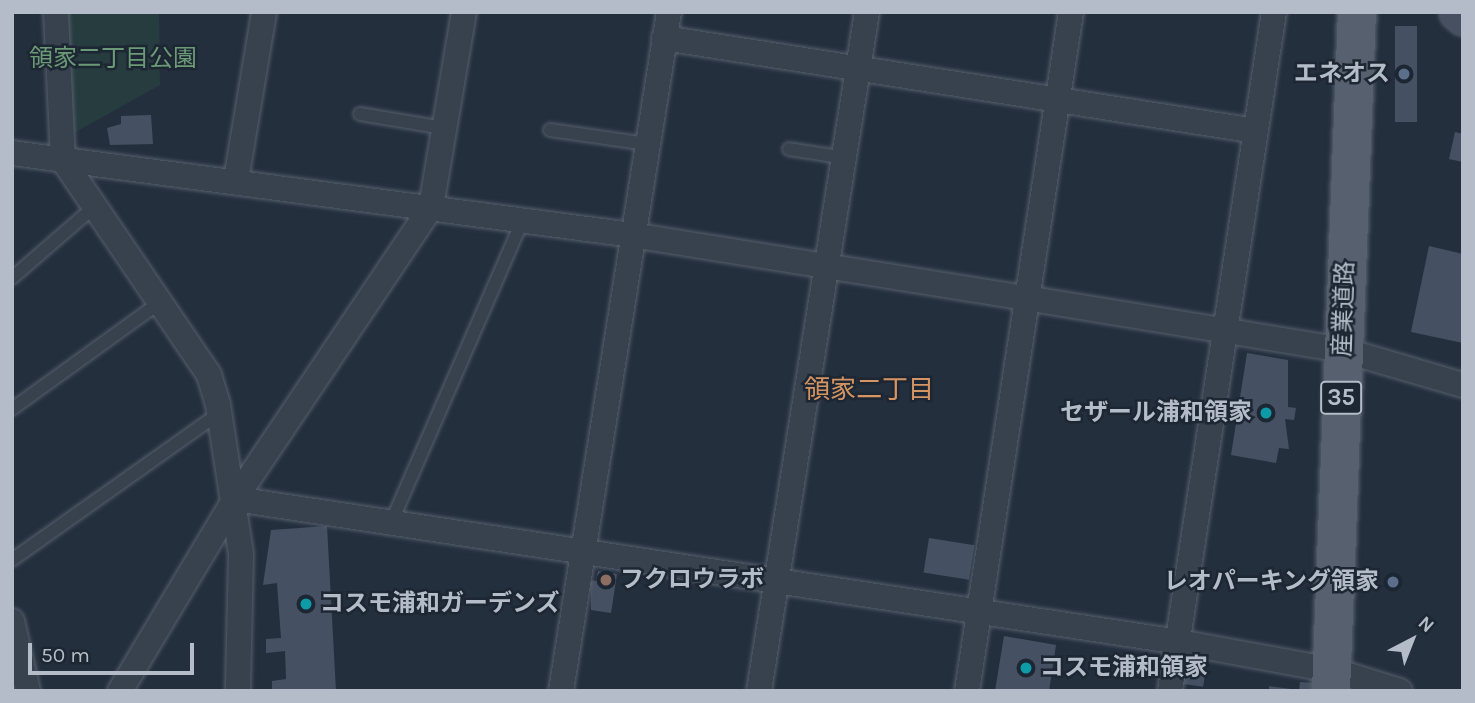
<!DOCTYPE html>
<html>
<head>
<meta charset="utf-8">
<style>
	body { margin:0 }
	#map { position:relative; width:1475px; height:703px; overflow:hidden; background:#242f3e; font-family:Karla,"Noto Sans JP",sans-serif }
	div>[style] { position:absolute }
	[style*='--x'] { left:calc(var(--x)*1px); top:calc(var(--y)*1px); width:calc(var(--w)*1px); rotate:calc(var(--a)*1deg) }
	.green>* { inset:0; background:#263c3f }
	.building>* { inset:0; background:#455162; transform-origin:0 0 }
	.roads { filter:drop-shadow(0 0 2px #565f6c) drop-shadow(0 0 2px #565f6c) }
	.lane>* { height:12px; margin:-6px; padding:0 6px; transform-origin:6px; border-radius:6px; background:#38414e }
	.street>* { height:24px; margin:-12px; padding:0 12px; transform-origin:12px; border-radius:12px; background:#38414e }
	.secondary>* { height:35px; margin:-17.5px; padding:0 17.5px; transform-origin:17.5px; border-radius:17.5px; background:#465061 }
	.primary>* { height:38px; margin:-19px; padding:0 19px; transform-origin:19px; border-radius:19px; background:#56606e }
	.dots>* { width:19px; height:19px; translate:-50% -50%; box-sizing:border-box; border:4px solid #1d2633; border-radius:50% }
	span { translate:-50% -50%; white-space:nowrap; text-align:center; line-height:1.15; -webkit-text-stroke:5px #1d2633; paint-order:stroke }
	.shield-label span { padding:2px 5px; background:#1d2633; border:2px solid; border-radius:5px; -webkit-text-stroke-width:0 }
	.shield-label { font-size:23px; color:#b4bcc9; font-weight:700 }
	.park-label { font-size:24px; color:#6b9a76 }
	.poi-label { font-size:24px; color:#b4bcc9; font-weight:700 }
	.right { translate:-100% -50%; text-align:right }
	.left { translate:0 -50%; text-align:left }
	.street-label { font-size:24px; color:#b4bcc9 }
	.neighbourhood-label { font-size:26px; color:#d59563 }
	.frame { position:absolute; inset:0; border:14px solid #b4bcc9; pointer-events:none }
	.north { position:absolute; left:1377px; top:605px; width:70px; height:70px; -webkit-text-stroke:5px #1d2633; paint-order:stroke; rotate:42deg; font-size:19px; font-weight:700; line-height:28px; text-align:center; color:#b4bcc9 }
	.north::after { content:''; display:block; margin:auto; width:24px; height:32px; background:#b4bcc9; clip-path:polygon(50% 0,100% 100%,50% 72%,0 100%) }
	.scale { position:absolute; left:28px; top:643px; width:166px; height:32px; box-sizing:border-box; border:4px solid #b4bcc9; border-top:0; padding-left:9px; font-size:21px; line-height:24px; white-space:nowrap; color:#b4bcc9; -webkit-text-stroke:5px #1d2633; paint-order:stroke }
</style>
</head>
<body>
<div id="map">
	<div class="green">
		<div style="clip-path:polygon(64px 12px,159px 12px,160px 85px,72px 134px)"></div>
	</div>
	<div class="building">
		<div style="left:1395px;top:26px;width:22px;height:96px"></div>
		<div style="clip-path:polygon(151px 115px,153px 144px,110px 145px,107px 128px,121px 124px,121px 116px)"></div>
		<div style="clip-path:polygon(1455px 132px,1463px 134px,1463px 162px,1449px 159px)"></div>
		<div style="clip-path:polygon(1429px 246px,1463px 254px,1463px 343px,1411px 332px)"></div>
		<div style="clip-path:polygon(1247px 353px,1288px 360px,1288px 407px,1296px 408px,1294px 420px,1285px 419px,1289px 449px,1279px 448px,1276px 463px,1231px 455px)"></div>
		<div style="clip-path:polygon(327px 526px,336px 691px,272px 691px,272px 681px,286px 679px,285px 651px,266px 653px,266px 639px,281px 638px,277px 583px,263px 585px,271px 530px)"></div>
		<div style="left:929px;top:538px;width:46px;height:35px;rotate:9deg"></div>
		<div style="clip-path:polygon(598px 571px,617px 574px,611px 613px,591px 610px,590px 580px,596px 581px)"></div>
		<div style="clip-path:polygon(1004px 636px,1056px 645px,1049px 691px,995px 691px)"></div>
		<div style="left:1185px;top:658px;width:22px;height:26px;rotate:8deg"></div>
		<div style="clip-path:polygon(1300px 682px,1315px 683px,1314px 691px,1299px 691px)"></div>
		<div style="clip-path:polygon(1269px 686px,1291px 689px,1291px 691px,1269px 691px)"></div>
	</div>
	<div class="roads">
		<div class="lane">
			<div style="--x:360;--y:114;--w:85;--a:9.5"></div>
			<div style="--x:550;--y:130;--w:98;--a:8.2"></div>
			<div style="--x:789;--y:149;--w:58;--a:9"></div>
			<div style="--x:12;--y:278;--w:108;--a:-40.9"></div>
			<div style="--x:12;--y:409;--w:181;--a:-35.8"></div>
			<div style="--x:391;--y:523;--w:331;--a:-66.5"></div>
			<div style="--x:12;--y:560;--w:255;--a:-35.3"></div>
		</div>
		<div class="street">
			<div style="--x:56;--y:12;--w:148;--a:87.3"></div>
			<div style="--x:63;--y:160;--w:260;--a:55.8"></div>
			<div style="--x:209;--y:375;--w:31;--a:73"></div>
			<div style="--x:218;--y:405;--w:151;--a:81.2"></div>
			<div style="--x:241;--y:554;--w:137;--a:91.3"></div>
			<div style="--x:664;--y:38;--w:599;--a:8.93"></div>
			<div style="--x:12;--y:153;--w:625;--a:7.53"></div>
			<div style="--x:632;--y:235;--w:399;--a:9.1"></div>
			<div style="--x:1026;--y:298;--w:321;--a:9.3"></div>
			<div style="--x:1343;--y:350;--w:125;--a:16.3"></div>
			<div style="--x:236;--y:180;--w:170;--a:-80.5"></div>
			<div style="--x:235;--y:499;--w:955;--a:8.61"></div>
			<div style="--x:1179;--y:642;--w:156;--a:10.4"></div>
			<div style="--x:1332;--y:670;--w:71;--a:17.2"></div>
			<div style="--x:12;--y:621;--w:72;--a:77.1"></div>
			<div style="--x:120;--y:691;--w:224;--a:-59.1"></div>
			<div style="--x:235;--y:499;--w:352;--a:-56.1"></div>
			<div style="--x:431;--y:207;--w:198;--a:-80.4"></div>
			<div style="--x:561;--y:691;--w:688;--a:-80.96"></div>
			<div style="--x:759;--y:691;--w:688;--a:-80.96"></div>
			<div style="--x:967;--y:691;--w:687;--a:-81.29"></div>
			<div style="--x:1170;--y:691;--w:687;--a:-81.29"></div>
		</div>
		<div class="secondary">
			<div style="--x:1457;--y:12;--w:8;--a:40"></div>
		</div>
		<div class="primary">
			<div style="--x:1331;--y:691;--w:679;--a:-87.81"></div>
		</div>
	</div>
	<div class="dots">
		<div style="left:1404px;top:74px;background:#5c6f8a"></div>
		<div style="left:1266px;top:413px;background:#0f9aa8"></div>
		<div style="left:606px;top:580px;background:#8d6e63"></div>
		<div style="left:1393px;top:582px;background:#5c6f8a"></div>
		<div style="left:306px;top:604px;background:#0f9aa8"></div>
		<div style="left:1026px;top:668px;background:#0f9aa8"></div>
	</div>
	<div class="shield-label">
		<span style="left:1341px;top:398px">35</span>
	</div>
	<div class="park-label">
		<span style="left:113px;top:59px">領家二丁目公園</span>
	</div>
	<div class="poi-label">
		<span class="right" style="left:1390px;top:74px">エネオス</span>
		<span class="right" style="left:1252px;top:413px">セザール浦和領家</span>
		<span class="left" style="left:620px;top:580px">フクロウラボ</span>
		<span class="right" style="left:1379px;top:582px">レオパーキング領家</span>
		<span class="left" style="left:320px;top:604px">コスモ浦和ガーデンズ</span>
		<span class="left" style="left:1040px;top:668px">コスモ浦和領家</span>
	</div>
	<div class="street-label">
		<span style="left:1344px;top:309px;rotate:-88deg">産業道路</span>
	</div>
	<div class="neighbourhood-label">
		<span style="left:869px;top:390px">領家二丁目</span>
	</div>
	<div class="frame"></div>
	<div class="north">N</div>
	<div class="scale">50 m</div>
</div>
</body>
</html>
